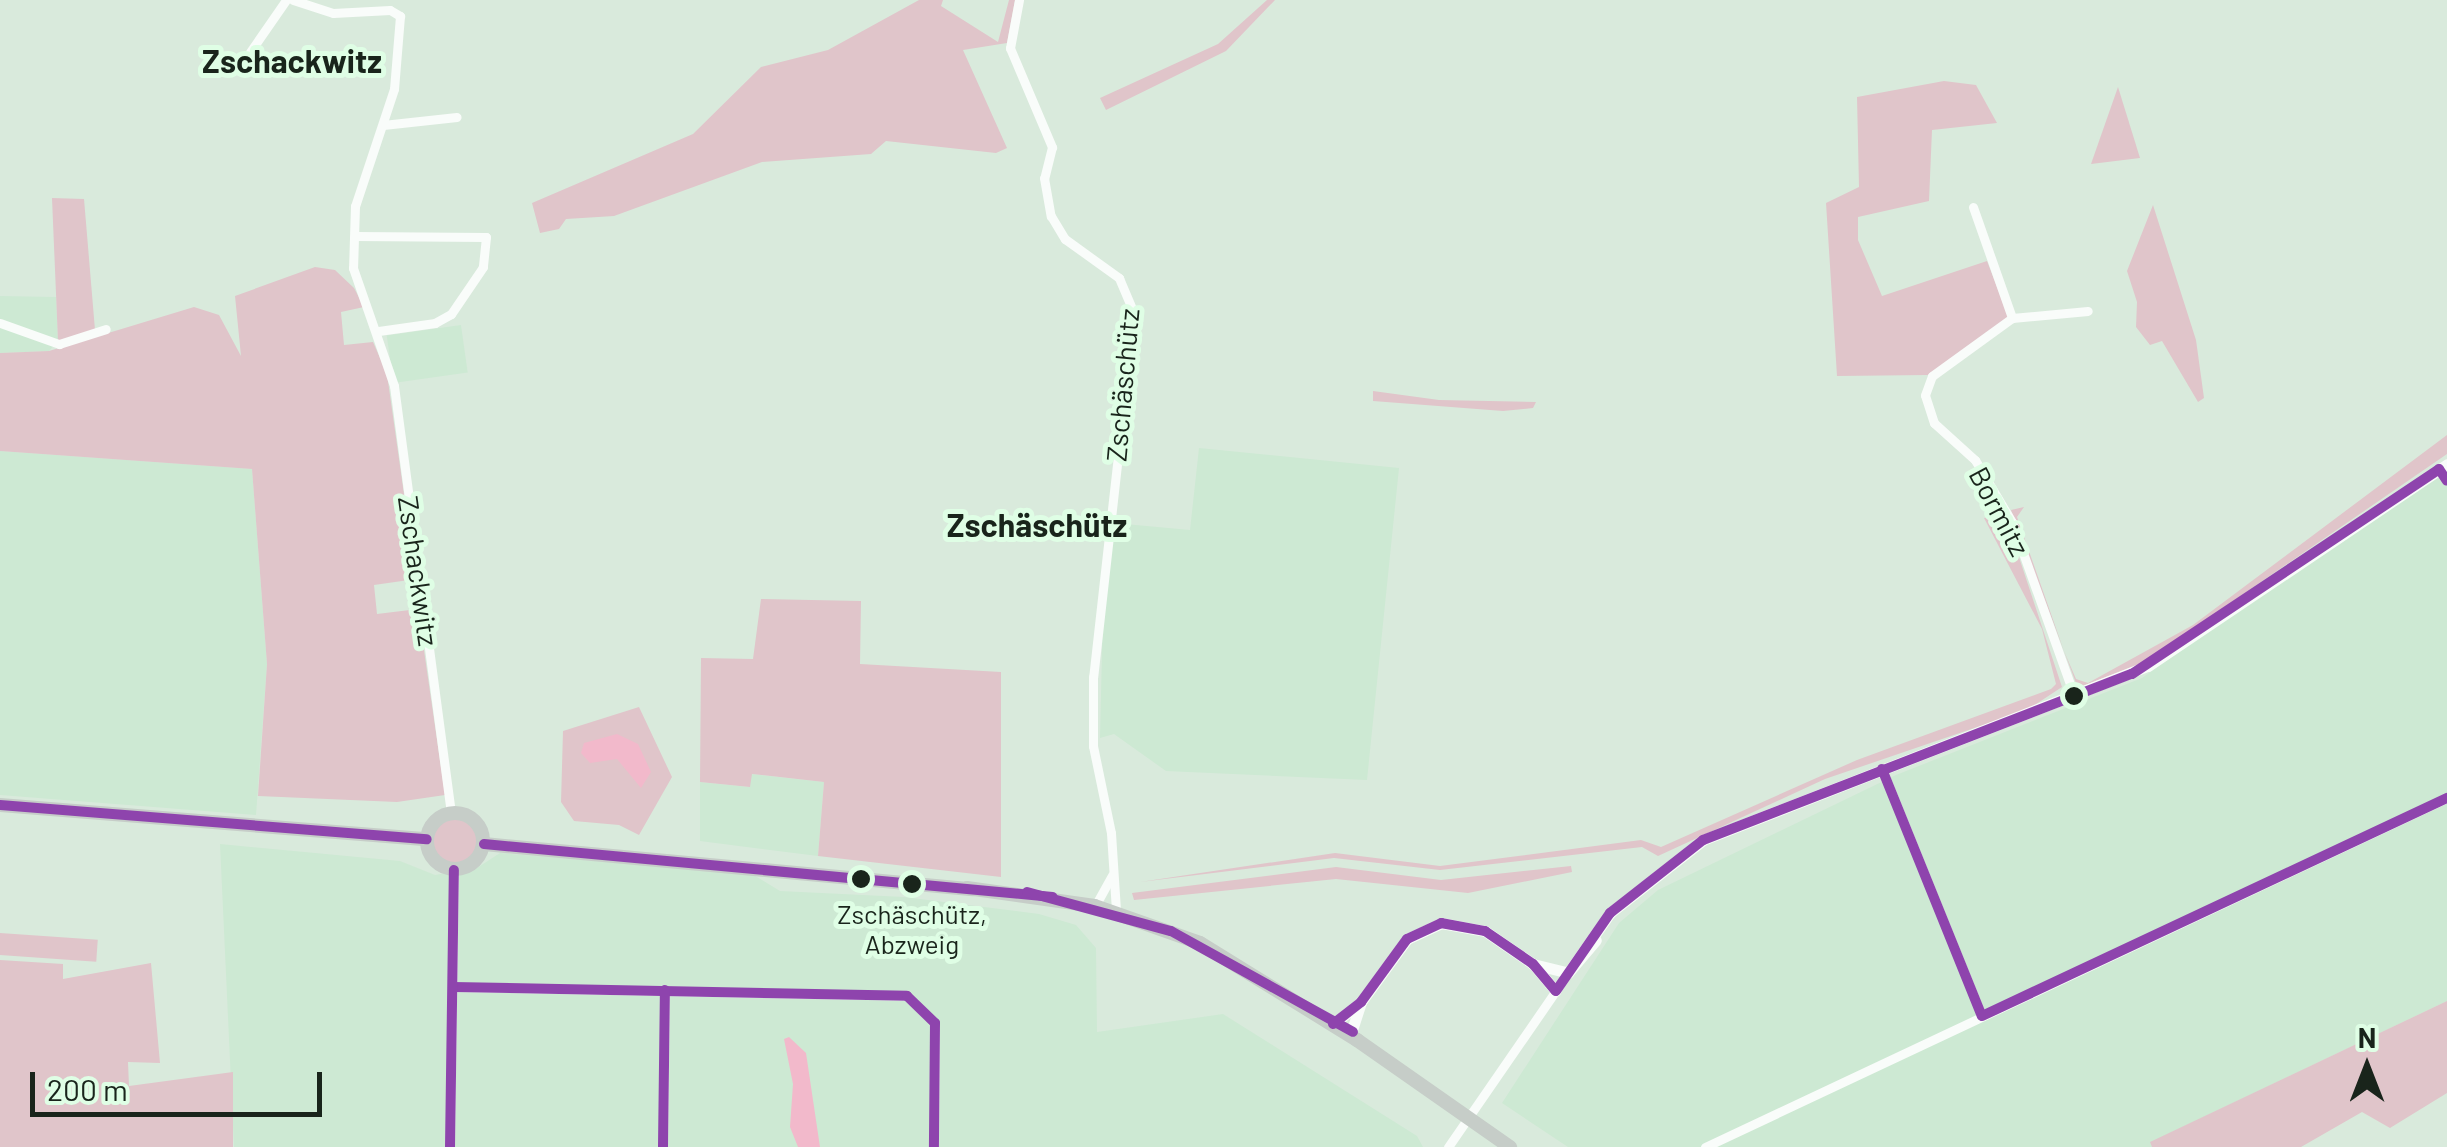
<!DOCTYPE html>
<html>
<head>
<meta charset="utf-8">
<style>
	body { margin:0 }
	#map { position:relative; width:2447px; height:1147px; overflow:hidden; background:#d9eadc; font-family:Barlow,sans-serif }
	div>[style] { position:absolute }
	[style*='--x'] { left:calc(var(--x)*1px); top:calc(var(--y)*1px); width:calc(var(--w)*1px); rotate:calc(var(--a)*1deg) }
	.built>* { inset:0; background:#cde9d3; transform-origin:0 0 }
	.green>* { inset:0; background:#e0c5ca; transform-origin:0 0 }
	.round { border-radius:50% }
	.water>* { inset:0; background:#f2b9cb }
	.minor>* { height:9px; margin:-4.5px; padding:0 4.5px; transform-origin:4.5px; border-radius:4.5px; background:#f9fcfa }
	.tertiary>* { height:11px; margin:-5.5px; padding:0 5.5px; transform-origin:5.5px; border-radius:5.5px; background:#f9fcfa }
	.primary>* { height:14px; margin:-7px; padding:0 7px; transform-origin:7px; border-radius:7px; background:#c6cdc8 }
	.primary>.ring { margin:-7px; padding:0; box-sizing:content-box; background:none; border:14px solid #c6cdc8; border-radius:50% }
	.bus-1>* { height:10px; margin:-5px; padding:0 5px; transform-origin:5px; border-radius:5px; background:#8e44ad }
	.dots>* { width:28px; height:28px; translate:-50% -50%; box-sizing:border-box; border:5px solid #dffee5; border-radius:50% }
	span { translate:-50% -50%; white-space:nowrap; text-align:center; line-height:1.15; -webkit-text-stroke:10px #dffee5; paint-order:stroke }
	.bus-label { font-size:26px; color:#19241b }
	.street-label { font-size:28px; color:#19241b }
	.quarter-label { font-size:32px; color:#19241b; font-weight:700 }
	.north { position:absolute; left:2317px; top:1017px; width:100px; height:100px; -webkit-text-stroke:8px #dffee5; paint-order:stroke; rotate:0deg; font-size:28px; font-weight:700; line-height:40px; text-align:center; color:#19241b }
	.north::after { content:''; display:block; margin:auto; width:35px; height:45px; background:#19241b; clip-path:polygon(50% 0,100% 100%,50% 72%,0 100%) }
	.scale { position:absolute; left:30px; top:1072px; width:292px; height:45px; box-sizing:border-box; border:5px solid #19241b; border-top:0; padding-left:12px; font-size:30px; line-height:35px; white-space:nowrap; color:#19241b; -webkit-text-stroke:8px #dffee5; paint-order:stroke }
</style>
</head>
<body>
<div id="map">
	<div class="built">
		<div style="clip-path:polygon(0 296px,56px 297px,58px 341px,49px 351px,0 353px)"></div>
		<div style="left:461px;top:325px;width:48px;height:75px;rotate:82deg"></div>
		<div style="clip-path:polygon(1199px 448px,1399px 468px,1367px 780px,1166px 771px,1114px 734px,1100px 738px,1103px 608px,1114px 523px,1190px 530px)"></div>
		<div style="clip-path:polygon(0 451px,252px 469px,267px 664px,256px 815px,0 795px)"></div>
		<div style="clip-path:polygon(2447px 464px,2447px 1001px,2151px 1142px,2152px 1147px,1568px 1147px,1502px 1103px,1619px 923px,1658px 890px,1896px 775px,2142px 678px)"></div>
		<div style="clip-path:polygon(751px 774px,824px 782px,818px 856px,700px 841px,700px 782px,749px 787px)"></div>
		<div style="clip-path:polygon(220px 844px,400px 861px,435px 875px,477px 868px,500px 853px,752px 874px,780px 891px,904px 897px,1039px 914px,1076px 925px,1096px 948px,1097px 1032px,1223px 1014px,1417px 1136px,1423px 1147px,234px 1147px)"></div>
	</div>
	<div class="green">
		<div style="clip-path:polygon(919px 0,943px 0,941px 6px,998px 42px,1009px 0,1015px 0,1007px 43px,963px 50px,1007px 148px,996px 153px,886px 141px,871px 154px,762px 162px,614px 216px,566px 219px,559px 229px,540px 233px,532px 203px,693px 134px,761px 67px,828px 50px)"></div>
		<div style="clip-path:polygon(1267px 0,1275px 0,1226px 51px,1106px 110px,1100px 98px,1218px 44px)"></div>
		<div style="clip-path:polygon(1944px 81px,1976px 85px,1997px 123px,1932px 130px,1929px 201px,1858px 217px,1858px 240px,1882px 296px,1987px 261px,2009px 318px,1928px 375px,1837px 376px,1826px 203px,1859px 187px,1857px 97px)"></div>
		<div style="clip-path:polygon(2118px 87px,2140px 158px,2091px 164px)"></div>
		<div style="clip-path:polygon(52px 198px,84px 199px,95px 330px,58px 341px)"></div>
		<div style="clip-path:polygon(2153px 205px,2196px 340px,2204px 398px,2198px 402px,2162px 341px,2150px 345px,2136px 327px,2137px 302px,2127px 271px)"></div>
		<div style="clip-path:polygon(315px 267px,335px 270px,354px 288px,364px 307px,341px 312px,344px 345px,373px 342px,387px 374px,416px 579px,374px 585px,377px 614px,418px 609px,445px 795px,397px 802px,258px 796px,267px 664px,252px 469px,0 451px,0 353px,49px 351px,194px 307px,219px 315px,241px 356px,235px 296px)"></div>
		<div style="clip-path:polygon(1373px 391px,1439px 400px,1536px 402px,1533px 408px,1503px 411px,1373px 401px)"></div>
		<div style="clip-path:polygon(2447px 435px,2447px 454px,2143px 663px,2080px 687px,2076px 683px,2011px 510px,2024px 507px,2017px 517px,2064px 651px,2076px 679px,2088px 683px,2193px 625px)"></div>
		<div style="clip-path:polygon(2004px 512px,2062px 687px,2027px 710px,1825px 779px,1658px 856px,1642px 847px,1440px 870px,1334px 858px,1140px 882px,1335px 853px,1440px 866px,1641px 840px,1661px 847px,1857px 760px,2051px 689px,2056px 684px,2042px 629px,1984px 518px)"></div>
		<div style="clip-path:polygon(761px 599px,861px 601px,860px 664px,1001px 672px,1001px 877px,818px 856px,824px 782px,752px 774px,750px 787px,700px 782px,701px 658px,753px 659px)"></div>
		<div style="clip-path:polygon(639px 707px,672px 777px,639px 835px,619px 825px,574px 821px,561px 802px,563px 731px)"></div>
		<div class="round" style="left:433px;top:819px;width:44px;height:44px"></div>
		<div style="clip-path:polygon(1571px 866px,1572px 872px,1468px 893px,1336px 879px,1134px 900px,1132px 893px,1336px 867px,1441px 880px)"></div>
		<div style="left:0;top:933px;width:98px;height:22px;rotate:4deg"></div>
		<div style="clip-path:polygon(0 960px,63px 964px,63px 979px,151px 963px,160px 1063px,128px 1062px,129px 1086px,233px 1072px,233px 1147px,0 1147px)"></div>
		<div style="clip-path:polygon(2447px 1001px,2447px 1093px,2390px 1128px,2362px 1112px,2301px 1147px,2152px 1147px,2150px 1142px)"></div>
	</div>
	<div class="water">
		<div style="clip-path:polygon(617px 734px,638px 744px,651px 772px,641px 788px,617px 759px,590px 763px,581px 753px,584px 743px)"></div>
		<div style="clip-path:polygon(789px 1037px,806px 1053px,820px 1147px,798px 1147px,790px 1127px,793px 1084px,784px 1039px)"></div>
	</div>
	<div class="minor">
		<div style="--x:293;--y:0;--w:42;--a:18"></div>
		<div style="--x:333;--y:13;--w:57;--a:-3"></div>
		<div style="--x:390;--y:10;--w:12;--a:31"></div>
		<div style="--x:400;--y:16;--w:73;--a:94.7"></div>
		<div style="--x:394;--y:89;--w:123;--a:108.4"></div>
		<div style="--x:355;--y:206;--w:62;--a:91.8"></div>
		<div style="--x:353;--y:268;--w:125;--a:70.8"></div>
		<div style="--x:394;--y:386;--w:431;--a:82.4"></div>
		<div style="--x:1019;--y:0;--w:49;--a:100.6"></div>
		<div style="--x:1010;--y:48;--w:108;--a:67"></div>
		<div style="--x:1052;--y:147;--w:32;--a:104"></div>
		<div style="--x:1044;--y:178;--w:39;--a:80"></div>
		<div style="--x:1051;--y:216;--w:27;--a:59"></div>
		<div style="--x:1065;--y:239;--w:67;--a:35.8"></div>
		<div style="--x:1119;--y:278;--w:38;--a:67"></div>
		<div style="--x:1134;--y:313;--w:366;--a:96.4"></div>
		<div style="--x:1093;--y:677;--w:69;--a:90"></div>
		<div style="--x:1093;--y:746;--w:89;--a:78.3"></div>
		<div style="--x:1111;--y:833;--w:78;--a:86.3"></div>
		<div style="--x:250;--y:52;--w:63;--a:-55.3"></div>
		<div style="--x:383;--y:125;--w:74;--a:-6.2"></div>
		<div style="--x:1973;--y:207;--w:118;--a:70.6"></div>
		<div style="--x:355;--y:236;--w:131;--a:0.4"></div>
		<div style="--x:486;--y:237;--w:30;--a:96"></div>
		<div style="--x:483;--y:267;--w:57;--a:124.2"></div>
		<div style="--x:451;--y:314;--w:18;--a:151"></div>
		<div style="--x:435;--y:323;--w:57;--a:171.9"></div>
		<div style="--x:0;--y:323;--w:63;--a:19.6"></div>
		<div style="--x:59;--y:344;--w:49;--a:-17.7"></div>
		<div style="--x:2075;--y:698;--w:187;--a:-109.7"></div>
		<div style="--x:2012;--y:522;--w:72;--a:-120.8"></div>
		<div style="--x:1975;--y:460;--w:55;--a:-137.9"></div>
		<div style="--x:1934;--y:423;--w:29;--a:-108"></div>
		<div style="--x:1925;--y:395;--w:20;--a:-70"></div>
		<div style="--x:1932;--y:376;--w:99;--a:-35.9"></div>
		<div style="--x:2012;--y:318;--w:76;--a:-5.3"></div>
		<div style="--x:1882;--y:769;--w:266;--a:68"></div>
		<div style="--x:1095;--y:906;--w:35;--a:-61"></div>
		<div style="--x:453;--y:987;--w:454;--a:1.1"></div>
		<div style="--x:907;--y:996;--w:39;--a:44"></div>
		<div style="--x:935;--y:1023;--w:124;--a:90.5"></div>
		<div style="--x:450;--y:1147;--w:277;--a:-89.2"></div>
		<div style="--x:663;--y:1147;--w:157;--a:-89.3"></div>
		<div style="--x:1448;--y:1147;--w:211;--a:-55.4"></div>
		<div style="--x:1705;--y:1147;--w:820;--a:-25.19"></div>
	</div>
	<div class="tertiary">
		<div style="--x:1533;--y:964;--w:36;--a:14"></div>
		<div style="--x:1568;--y:973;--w:73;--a:-55"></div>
		<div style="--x:1610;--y:913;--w:118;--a:-38.1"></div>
		<div style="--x:1703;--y:840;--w:478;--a:-21.4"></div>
		<div style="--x:2148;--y:666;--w:361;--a:-34"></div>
		<div style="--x:1568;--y:973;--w:43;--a:-49.7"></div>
		<div style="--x:1333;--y:1024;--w:36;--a:-38"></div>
		<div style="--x:1361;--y:1002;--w:78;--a:-53.9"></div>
		<div style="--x:1407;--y:939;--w:38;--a:-25"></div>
		<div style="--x:1441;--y:923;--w:45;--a:10.3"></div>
		<div style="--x:1485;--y:931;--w:58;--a:34.5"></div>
		<div style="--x:1533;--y:964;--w:35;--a:50"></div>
		<div style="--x:1350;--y:1036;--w:36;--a:-72"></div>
	</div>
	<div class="primary">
		<div style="--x:0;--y:805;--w:428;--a:4.6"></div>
		<div class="ring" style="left:427px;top:813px;width:42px;height:42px"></div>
		<div style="--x:484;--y:844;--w:491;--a:5.3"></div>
		<div style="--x:967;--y:888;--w:129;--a:8"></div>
		<div style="--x:1095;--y:906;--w:111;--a:19.4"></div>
		<div style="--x:1200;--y:943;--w:185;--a:31.7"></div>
		<div style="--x:1357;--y:1040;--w:187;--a:35"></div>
	</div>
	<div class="bus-1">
		<div style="--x:1882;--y:769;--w:266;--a:68"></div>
		<div style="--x:1982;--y:1016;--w:514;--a:-25.12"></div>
		<div style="--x:0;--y:805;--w:428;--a:4.6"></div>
		<div style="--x:484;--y:844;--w:571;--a:5.32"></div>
		<div style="--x:1027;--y:892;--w:149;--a:15.2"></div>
		<div style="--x:1171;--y:931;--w:208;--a:29"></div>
		<div style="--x:453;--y:987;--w:454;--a:1.1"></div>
		<div style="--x:907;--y:996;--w:39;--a:44"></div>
		<div style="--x:935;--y:1023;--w:124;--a:90.5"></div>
		<div style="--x:1333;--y:1024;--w:36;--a:-38"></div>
		<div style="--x:1361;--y:1002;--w:78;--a:-53.9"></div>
		<div style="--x:1407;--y:939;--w:38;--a:-25"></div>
		<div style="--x:1441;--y:923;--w:45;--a:10.3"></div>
		<div style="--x:1485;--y:931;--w:58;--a:34.5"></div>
		<div style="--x:1533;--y:964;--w:35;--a:50"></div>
		<div style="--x:1556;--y:991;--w:95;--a:-55.3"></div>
		<div style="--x:1610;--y:913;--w:118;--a:-38.1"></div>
		<div style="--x:1703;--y:840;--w:460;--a:-21.2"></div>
		<div style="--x:2132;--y:674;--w:369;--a:-33.7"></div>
		<div style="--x:2439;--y:469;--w:14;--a:56"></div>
		<div style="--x:450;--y:1147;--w:277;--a:-89.2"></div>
		<div style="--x:663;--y:1147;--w:157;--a:-89.3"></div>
	</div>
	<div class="dots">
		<div style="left:2074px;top:696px;background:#19241b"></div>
		<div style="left:861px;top:879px;background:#19241b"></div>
		<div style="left:912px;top:884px;background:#19241b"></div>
	</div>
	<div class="bus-label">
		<span style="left:912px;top:929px">Zschäschütz,<br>Abzweig</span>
	</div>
	<div class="street-label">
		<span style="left:1122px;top:385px;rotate:-85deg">Zschäschütz</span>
		<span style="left:2000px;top:511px;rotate:62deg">Bormitz</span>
		<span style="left:419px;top:571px;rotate:82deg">Zschackwitz</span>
	</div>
	<div class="quarter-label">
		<span style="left:292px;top:60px">Zschackwitz</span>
		<span style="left:1037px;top:524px">Zschäschütz</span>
	</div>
	<div class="north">N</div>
	<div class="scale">200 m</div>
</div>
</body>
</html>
